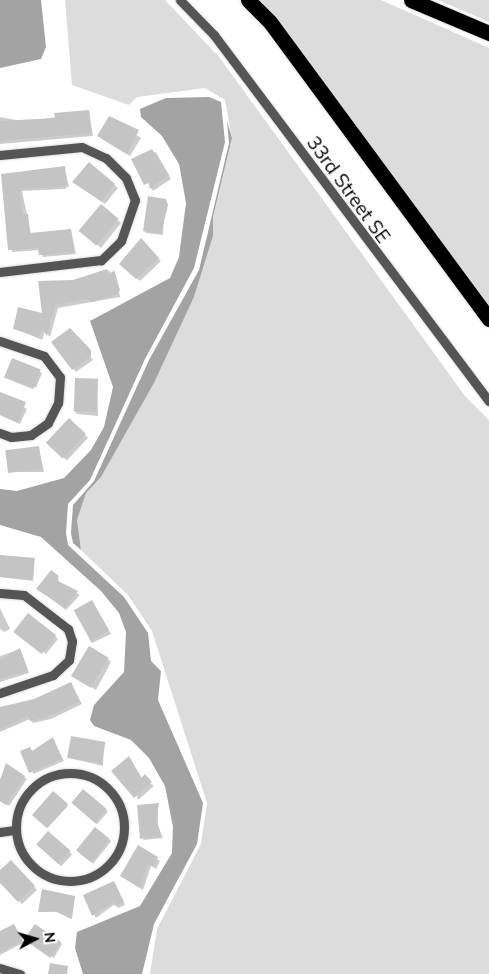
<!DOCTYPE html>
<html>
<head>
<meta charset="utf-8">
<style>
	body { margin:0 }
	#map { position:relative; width:489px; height:974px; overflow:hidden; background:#fff; font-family:Mulish,sans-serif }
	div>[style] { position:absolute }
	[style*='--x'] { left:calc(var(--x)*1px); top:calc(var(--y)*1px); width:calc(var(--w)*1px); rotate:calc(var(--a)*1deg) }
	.green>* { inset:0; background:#dcdcdc }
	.water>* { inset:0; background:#a3a3a3 }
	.shadow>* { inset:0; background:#0003; transform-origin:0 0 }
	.building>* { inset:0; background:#c4c4c4; transform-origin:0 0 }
	.roads { filter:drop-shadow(0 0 1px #dbdbdb) drop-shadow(0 0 1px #dbdbdb) }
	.minor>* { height:9px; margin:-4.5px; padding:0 4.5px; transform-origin:4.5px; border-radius:4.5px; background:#555 }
	.minor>.ring { margin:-4.5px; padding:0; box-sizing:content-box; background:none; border:9px solid #555; border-radius:50% }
	.motorway>* { height:15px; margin:-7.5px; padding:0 7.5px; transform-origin:7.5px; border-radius:7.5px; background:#000 }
	span { translate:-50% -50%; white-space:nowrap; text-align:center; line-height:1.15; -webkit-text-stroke:4px #fff; paint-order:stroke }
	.street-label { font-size:19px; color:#000 }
	.north { position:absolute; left:10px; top:914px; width:50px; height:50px; -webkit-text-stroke:4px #fff; paint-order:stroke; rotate:84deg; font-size:14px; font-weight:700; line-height:20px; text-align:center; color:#000 }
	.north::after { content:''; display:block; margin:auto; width:18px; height:22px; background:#000; clip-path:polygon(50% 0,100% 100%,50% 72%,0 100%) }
</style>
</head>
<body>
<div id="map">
	<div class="green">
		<div style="clip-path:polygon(65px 0,165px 0,220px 58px,465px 396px,489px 420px,489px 974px,150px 974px,157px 929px,201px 844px,207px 803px,152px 631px,128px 595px,81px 550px,77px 520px,86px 492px,101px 477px,154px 383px,194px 297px,213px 236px,213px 217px,232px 138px,225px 100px,205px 88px,137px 97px,129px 105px,72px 85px)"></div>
		<div style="clip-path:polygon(260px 0,381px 0,489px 48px,489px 311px)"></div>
		<div style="clip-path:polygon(438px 0,489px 0,489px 22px)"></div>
	</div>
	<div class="water">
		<div style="clip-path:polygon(0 0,41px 0,46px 47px,41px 59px,0 68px)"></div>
		<div style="clip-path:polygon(209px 97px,221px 102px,225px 142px,194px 268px,145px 359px,90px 480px,68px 504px,66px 533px,68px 545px,124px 597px,148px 633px,151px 661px,161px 671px,158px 700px,203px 803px,197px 844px,154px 924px,142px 974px,83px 974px,75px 948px,77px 932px,140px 906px,172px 853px,173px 827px,165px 786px,149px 758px,131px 740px,94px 726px,90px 720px,94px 705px,124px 672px,126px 632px,119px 613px,101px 591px,41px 537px,0 525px,0 489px,17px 491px,64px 478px,91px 450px,104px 427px,113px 387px,90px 321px,170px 278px,179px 257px,186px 203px,179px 164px,162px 136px,141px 117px,140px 109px,166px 98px)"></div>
		<div style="clip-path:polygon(227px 121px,232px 138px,213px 217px,213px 236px,194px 297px,154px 383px,101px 477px,86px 493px,77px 520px,81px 550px,73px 543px,71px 533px,73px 505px,94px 481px,149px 360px,199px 270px,229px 143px)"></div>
	</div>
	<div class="shadow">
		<div style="clip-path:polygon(89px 111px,93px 136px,0 144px,0 117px,27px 122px)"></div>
		<div style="clip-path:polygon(110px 118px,141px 138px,130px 156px,102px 139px)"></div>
		<div style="clip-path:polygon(156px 152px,171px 179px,153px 191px,133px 160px)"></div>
		<div style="clip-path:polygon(89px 164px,118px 188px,105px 204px,77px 185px)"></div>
		<div style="clip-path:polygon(64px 167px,69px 186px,65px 189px,22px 191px,31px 234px,71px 230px,76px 254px,43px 257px,40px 250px,12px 252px,2px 175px)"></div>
		<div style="clip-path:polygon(165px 200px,163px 235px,146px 233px,144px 231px)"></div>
		<div style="clip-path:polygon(118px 220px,121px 223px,101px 248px,84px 234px)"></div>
		<div style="clip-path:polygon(141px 240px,161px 261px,140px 281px,123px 267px)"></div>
		<div style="clip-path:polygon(107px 270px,116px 275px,120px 297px,58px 308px,50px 337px,45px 331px,42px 340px,14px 328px,43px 314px,73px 281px)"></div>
		<div style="clip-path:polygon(73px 333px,93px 360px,76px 372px,53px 343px)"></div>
		<div style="clip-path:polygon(13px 359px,42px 373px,36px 388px,6px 377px)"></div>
		<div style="clip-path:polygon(97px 380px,98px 416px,77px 414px,74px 411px)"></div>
		<div style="clip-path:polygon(0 393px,27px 409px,20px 424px,0 415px)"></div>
		<div style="left:69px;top:420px;width:26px;height:31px;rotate:43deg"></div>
		<div style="clip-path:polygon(39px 448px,44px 472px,9px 472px)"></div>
		<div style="clip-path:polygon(34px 559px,33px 581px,0 577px,0 562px)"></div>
		<div style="clip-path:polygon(58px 577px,59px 583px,80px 595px,66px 610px,38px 589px)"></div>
		<div style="clip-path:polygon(92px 601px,111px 634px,92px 643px,90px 641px)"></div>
		<div style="clip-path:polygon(0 608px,10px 629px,4px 632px,0 629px)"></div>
		<div style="clip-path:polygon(18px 635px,55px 636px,58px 639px,46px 654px)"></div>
		<div style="clip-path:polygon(20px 649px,29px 673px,0 682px,0 656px)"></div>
		<div style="clip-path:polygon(108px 659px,111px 662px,96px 690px,74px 677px)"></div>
		<div style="clip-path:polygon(70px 683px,82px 704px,51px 719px,33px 723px,30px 719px,0 732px,0 709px,34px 700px)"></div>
		<div style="clip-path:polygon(53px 739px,64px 761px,33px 774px,29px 748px,33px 752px)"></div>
		<div style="clip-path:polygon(104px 743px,103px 766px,69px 758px)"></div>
		<div style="clip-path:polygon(129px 757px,142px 778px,154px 786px,138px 800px)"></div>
		<div style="clip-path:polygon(7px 765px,27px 779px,9px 806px,0 801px,0 780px)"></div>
		<div style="left:83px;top:790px;width:33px;height:17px;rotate:41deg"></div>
		<div style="left:54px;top:793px;width:19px;height:29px;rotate:43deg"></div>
		<div style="clip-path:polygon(158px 804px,158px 828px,163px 838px,143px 840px)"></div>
		<div style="left:95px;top:828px;width:21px;height:29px;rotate:39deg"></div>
		<div style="left:48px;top:832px;width:33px;height:16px;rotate:43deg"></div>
		<div style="clip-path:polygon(138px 847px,160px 861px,156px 869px,151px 866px,143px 890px,121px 876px)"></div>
		<div style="clip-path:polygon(11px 862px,37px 890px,22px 904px,0 881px,0 872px)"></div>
		<div style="clip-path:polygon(114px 883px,125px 905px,118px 908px,115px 904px,96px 918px,84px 896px)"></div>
		<div style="clip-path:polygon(75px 897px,72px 919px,58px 912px,39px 912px)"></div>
		<div style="clip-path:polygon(14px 925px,23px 943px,0 955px,0 932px)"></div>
		<div style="clip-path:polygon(28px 942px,61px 943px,62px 944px,54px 958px)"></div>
	</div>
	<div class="building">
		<div style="clip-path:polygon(89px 110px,91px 133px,0 141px,0 121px,55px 118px,54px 113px)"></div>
		<div style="clip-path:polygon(109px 116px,139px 130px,127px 154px,97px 136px)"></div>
		<div style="clip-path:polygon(152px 149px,169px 175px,149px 189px,150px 182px,144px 185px,131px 159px)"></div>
		<div style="clip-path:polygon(89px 162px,115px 184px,101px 201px,72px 182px)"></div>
		<div style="clip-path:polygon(65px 166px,67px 184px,62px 187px,20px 189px,23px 214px,28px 214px,30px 233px,71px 229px,74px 252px,39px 255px,38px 248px,8px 250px,1px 174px)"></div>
		<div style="clip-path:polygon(148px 196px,166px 199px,168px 205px,161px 234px,143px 231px)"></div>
		<div style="left:101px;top:204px;width:23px;height:35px;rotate:40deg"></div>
		<div style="clip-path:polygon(141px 238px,159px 258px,136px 279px,119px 264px)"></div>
		<div style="clip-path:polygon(107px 269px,109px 276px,114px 270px,120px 290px,117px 294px,92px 302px,86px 299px,55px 305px,47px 336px,42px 329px,39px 337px,13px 329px,18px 307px,42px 313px,38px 281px,73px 280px)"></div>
		<div style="clip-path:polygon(70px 328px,91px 350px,91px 356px,72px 370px,51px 342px)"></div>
		<div style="left:12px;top:358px;width:31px;height:21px;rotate:22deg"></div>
		<div style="left:75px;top:378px;width:23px;height:33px;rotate:2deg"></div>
		<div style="clip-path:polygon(0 392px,26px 402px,18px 423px,0 415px)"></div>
		<div style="left:69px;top:418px;width:23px;height:34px;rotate:43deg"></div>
		<div style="left:39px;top:446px;width:23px;height:34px;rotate:83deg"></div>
		<div style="left:0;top:555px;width:35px;height:22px;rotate:5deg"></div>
		<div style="clip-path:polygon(51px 570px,59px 576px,56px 580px,78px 591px,65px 608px,36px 589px)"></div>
		<div style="left:92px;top:600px;width:35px;height:21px;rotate:61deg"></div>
		<div style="left:28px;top:613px;width:36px;height:24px;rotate:38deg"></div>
		<div style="left:89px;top:646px;width:23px;height:35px;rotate:31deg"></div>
		<div style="clip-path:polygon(20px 648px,28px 670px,0 679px,0 660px)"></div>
		<div style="clip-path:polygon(71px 682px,80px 701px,48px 717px,30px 721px,28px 716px,0 729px,0 707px,34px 699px)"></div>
		<div style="left:71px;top:736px;width:35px;height:22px;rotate:10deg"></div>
		<div style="clip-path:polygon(53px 737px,62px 759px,29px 773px,20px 751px,30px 747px,32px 751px)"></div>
		<div style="clip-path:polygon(129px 756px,141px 778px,145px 774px,152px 782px,134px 798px,111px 771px)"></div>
		<div style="clip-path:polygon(6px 763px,25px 776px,6px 805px,0 801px,0 780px)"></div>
		<div style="left:83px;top:789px;width:31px;height:18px;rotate:40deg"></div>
		<div style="left:53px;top:791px;width:20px;height:32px;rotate:41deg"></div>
		<div style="clip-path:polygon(159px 803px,156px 820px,162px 836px,140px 839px,137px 805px)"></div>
		<div style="left:95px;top:827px;width:19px;height:30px;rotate:39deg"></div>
		<div style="left:48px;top:831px;width:30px;height:18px;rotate:41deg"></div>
		<div style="clip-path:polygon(138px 845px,158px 857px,153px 867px,148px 864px,140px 888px,120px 876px)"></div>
		<div style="clip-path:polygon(11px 860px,35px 886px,18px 902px,0 883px,0 870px)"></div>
		<div style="clip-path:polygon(114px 881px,124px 902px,115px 906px,113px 902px,92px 916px,83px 895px)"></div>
		<div style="clip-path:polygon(42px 889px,75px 896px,71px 919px,55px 911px,38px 912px)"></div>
		<div style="clip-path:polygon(14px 924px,23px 941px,0 952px,0 931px)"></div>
		<div style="left:35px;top:924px;width:32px;height:19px;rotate:35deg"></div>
		<div style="clip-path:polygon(50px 963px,68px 966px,67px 974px,48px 974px)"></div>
	</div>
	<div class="roads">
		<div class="minor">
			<div style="--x:180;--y:0;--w:49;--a:45.8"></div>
			<div style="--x:214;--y:35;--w:458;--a:53.1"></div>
			<div style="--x:0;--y:155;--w:82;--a:-5.6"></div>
			<div style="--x:82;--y:147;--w:26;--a:25"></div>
			<div style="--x:106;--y:158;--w:28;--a:45"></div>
			<div style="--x:126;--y:178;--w:24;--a:68"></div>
			<div style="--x:135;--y:200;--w:43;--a:108.9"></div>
			<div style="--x:121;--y:241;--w:28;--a:136"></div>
			<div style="--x:101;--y:260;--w:102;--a:173.2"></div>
			<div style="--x:0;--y:341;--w:46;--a:18.8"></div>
			<div style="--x:44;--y:356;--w:26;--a:53"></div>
			<div style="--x:60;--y:377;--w:26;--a:94"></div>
			<div style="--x:58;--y:403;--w:22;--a:117"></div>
			<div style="--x:48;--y:423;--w:21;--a:145"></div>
			<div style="--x:31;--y:435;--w:20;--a:174"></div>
			<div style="--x:11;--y:437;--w:12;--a:-160"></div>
			<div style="--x:0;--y:593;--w:24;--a:5"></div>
			<div style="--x:24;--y:595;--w:56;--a:37.7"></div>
			<div style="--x:68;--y:629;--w:13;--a:72"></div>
			<div style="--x:72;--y:641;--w:19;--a:99"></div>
			<div style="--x:69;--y:660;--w:22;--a:137"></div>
			<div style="--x:53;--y:675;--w:56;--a:161.2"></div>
			<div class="ring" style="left:16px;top:773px;width:99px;height:99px"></div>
			<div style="--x:0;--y:832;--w:15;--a:-8"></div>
			<div style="--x:0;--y:968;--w:21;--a:17"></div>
		</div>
		<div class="motorway">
			<div style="--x:248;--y:0;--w:31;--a:45"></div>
			<div style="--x:270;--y:22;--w:369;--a:53.6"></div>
			<div style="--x:411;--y:0;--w:85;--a:22.9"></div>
		</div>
	</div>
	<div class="street-label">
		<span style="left:348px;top:190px;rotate:54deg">33rd Street SE</span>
	</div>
	<div class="north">N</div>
</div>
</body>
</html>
